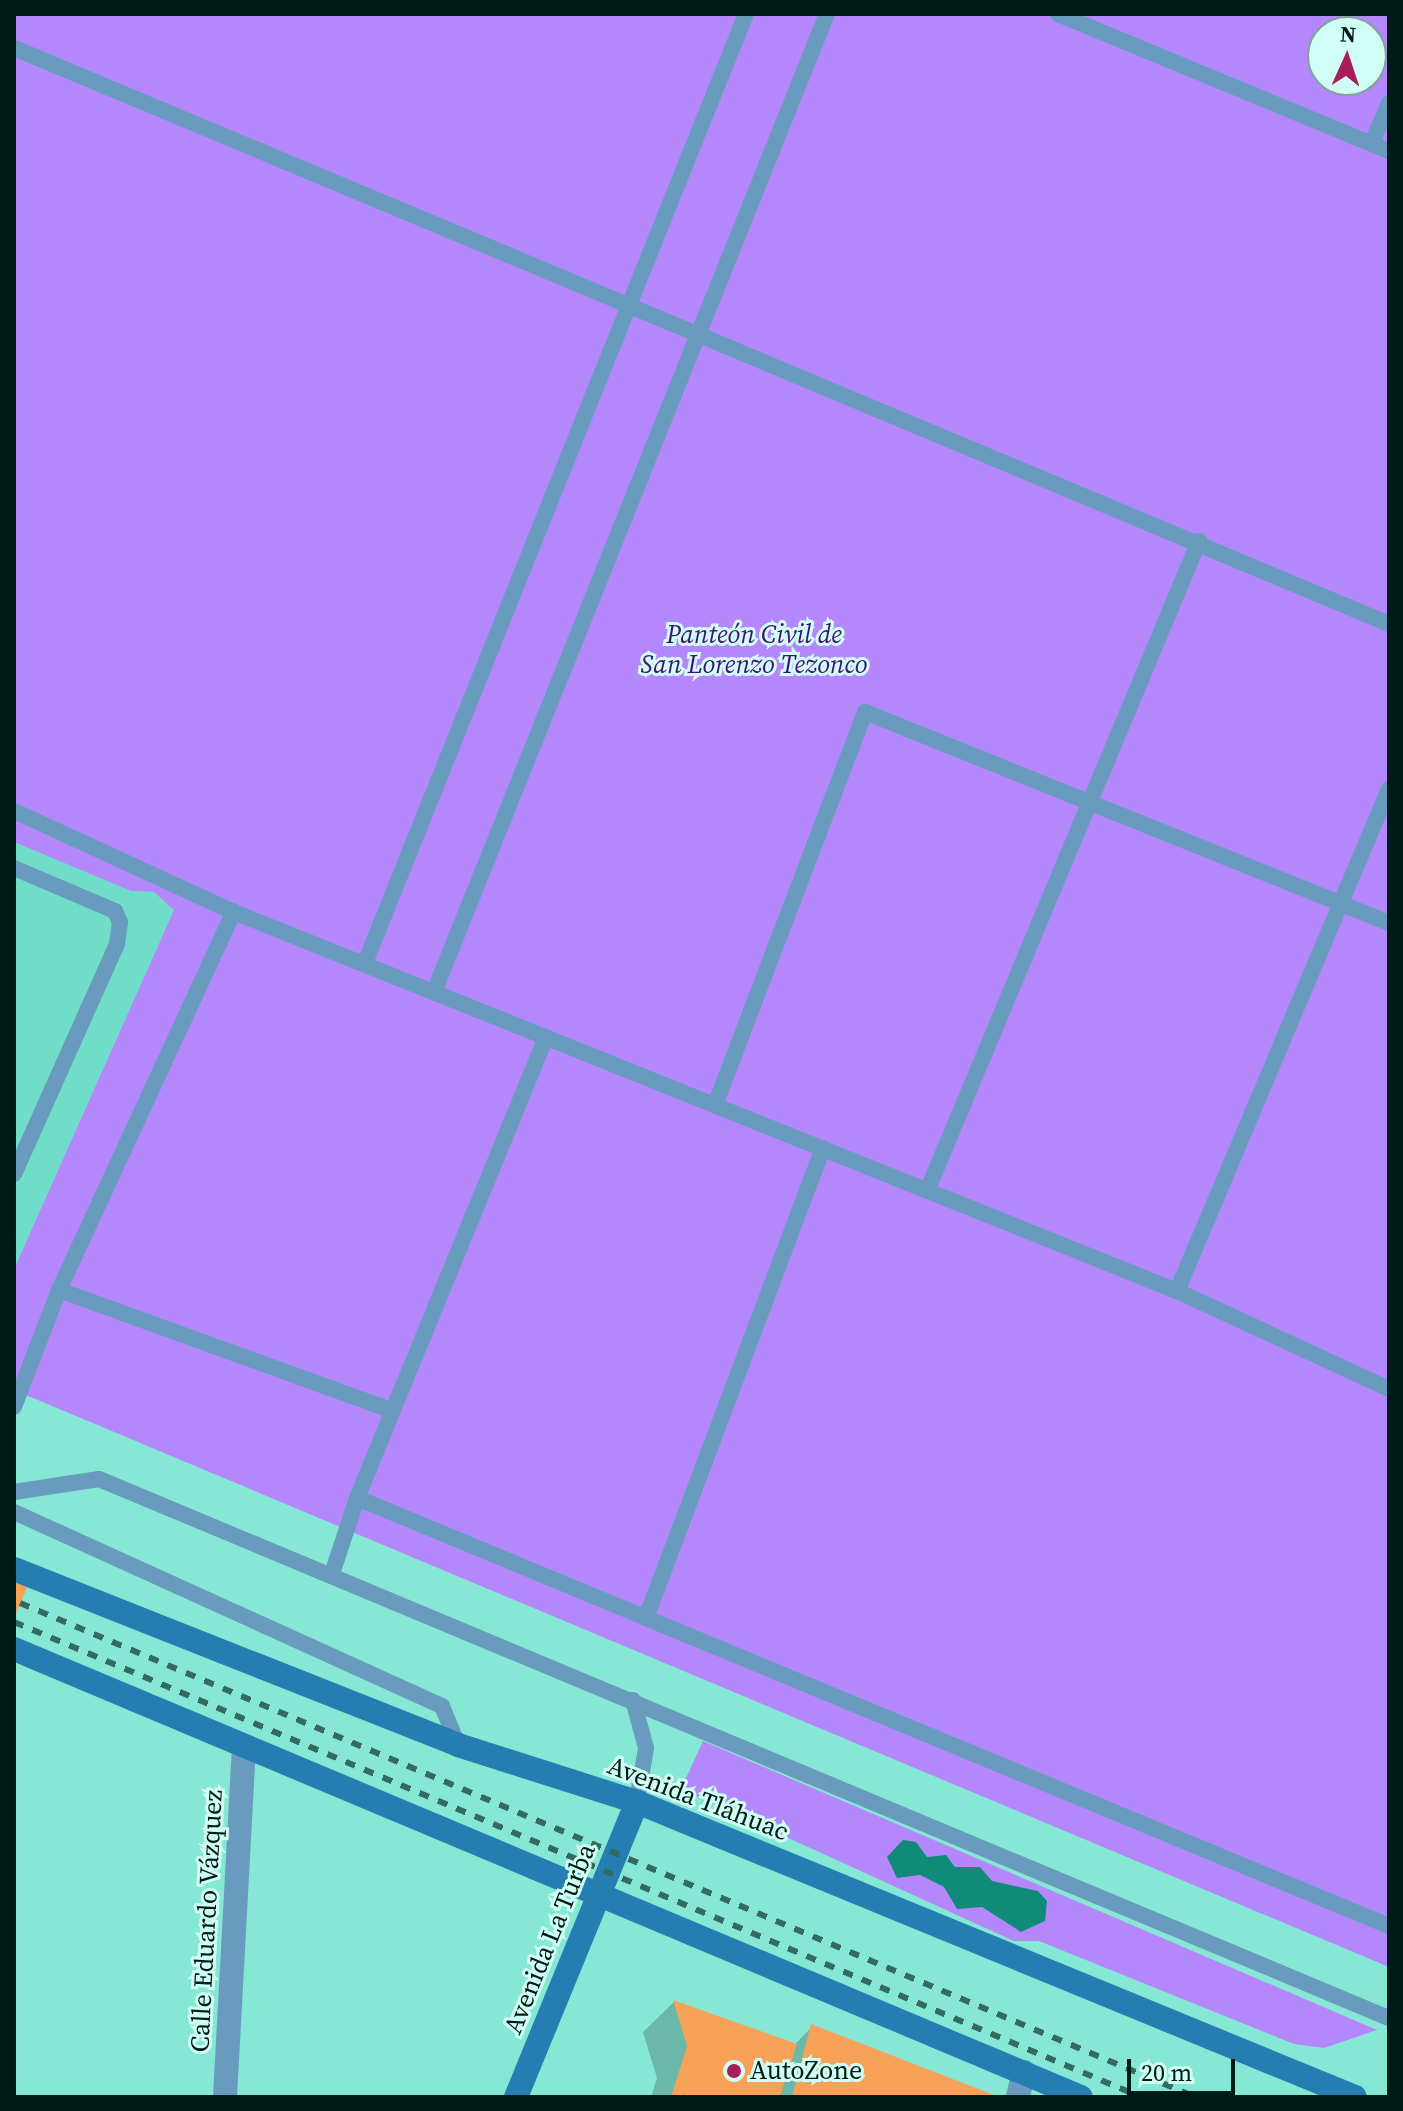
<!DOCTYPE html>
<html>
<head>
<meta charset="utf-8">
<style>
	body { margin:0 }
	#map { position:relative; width:1403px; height:2111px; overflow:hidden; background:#86e7d4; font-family:"Source Serif 4",serif }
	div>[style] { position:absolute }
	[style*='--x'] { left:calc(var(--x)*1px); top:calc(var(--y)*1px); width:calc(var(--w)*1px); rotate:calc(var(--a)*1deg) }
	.built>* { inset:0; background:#6fddc8 }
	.green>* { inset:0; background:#b488fc }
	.water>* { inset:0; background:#108b7a }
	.shadow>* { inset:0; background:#0003 }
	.building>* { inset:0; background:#f7a259 }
	.service>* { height:16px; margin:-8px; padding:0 8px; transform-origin:8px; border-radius:8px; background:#689bbe }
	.minor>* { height:24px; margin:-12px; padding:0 12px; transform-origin:12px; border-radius:12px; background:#689bbe }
	.secondary>* { height:24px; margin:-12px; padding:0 12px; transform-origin:12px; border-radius:12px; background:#257eb2 }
	.rail>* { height:6px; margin-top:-3px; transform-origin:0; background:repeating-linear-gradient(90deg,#346a5f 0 10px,transparent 0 20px) }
	.dots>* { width:22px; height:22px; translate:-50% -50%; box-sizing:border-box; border:4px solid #d1fef4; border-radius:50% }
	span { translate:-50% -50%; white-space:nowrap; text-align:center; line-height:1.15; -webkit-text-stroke:6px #d1fef4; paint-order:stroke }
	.park-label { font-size:26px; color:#441078; font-style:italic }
	.street-label { font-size:26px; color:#001a15 }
	.poi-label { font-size:26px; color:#001a15 }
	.left { translate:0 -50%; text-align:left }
	.frame { position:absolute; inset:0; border:16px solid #001a15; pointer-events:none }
	.north { position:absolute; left:1307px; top:16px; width:80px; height:80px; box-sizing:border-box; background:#d1fef4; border:2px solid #7da39b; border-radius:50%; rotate:3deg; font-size:22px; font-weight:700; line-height:32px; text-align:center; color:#001a15 }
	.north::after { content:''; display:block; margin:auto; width:28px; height:36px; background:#a81b5c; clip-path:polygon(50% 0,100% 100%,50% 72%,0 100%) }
	.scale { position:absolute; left:1127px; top:2059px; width:108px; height:36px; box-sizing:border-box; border:4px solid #001a15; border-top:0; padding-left:10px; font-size:24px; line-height:28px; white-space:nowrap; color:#001a15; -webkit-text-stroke:6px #d1fef4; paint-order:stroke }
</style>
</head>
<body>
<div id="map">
	<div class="built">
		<div style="clip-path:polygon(14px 842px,131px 891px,154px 892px,174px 910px,14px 1269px)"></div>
	</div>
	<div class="green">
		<div style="clip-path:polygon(evenodd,14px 14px,1389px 14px,1389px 1967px,14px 1390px,14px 1269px,174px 910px,154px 892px,131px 891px,14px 842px,14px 14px,1323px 32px,1371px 32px,1371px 80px,1323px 80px,1323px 32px)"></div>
		<div style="clip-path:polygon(703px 1741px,1377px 2030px,1324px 2048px,1294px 2044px,1039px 1941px,1014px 1941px,681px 1789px)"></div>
	</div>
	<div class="water">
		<div style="clip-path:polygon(903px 1840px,916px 1842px,927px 1857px,946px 1855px,955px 1867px,980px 1867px,992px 1881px,1038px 1891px,1047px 1901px,1045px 1921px,1021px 1932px,982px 1907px,957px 1909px,944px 1887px,920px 1875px,897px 1878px,887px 1857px)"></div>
	</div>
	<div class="shadow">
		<div style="clip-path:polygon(674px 2002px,794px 2045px,812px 2027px,994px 2097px,651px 2097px,657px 2078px,643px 2032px)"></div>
	</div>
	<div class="building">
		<div style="clip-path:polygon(14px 1557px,36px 1567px,14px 1618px)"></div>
		<div style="clip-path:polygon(673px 2000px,797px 2044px,780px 2097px,671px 2097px,687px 2046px)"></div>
		<div style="clip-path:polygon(811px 2024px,999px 2097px,792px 2097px)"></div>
	</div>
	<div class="service">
		<div style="--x:1058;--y:14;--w:358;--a:22.5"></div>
		<div style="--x:14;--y:48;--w:1491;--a:22.73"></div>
		<div style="--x:1372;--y:143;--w:43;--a:-67"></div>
		<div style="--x:14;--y:811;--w:242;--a:24.7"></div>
		<div style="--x:234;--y:912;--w:1016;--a:21.9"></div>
		<div style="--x:1177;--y:1291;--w:234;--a:24.8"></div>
		<div style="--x:14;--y:868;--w:110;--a:23.1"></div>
		<div style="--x:115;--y:911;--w:12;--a:66"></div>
		<div style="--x:120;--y:922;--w:22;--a:98"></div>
		<div style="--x:117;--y:944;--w:252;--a:114.1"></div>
		<div style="--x:365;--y:963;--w:1023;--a:-68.13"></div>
		<div style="--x:434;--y:992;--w:1054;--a:-68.11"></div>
		<div style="--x:715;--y:1105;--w:421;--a:-69.1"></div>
		<div style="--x:865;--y:712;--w:565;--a:21.93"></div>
		<div style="--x:823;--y:1148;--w:502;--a:110.64"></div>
		<div style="--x:646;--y:1618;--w:804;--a:22.52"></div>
		<div style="--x:927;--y:1191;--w:705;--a:-67.29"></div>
		<div style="--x:59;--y:1290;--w:350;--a:19.9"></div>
		<div style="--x:1177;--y:1291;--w:545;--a:-67.11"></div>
		<div style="--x:14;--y:1407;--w:125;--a:-69"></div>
		<div style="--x:59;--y:1290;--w:417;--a:-65.2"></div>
		<div style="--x:14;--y:1492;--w:86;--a:-8.7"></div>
		<div style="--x:99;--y:1479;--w:1398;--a:22.68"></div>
		<div style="--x:357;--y:1498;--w:498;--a:-67.7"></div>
		<div style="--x:14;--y:1512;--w:470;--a:24.4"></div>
		<div style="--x:442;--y:1706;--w:42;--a:67.7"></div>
		<div style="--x:332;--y:1574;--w:80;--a:-71.8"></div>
		<div style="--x:357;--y:1498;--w:313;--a:22.5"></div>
		<div style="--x:633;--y:1700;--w:50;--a:74.8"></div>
		<div style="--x:646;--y:1748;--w:55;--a:99.5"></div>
	</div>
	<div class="minor">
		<div style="--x:225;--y:2097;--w:350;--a:-86.9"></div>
		<div style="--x:1018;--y:2097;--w:26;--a:-77"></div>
	</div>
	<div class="secondary">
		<div style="--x:14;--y:1569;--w:478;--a:21.6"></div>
		<div style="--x:458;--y:1745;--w:188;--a:17.7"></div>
		<div style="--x:637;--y:1802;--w:776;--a:22.34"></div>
		<div style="--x:14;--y:1649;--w:1157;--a:22.78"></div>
		<div style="--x:516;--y:2097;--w:319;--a:-67.7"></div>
	</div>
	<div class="rail">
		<div style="--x:20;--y:1603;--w:1275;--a:22.8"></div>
		<div style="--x:14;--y:1622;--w:1223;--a:22.85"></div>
	</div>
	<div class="dots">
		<div style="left:734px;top:2071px;background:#a81b5c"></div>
	</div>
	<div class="park-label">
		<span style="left:754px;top:650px">Panteón Civil de<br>San Lorenzo Tezonco</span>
	</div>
	<div class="street-label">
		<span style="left:698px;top:1799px;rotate:21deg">Avenida Tláhuac</span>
		<span style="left:207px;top:1921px;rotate:-87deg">Calle Eduardo Vázquez</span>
		<span style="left:550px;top:1939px;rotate:-68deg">Avenida La Turba</span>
	</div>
	<div class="poi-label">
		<span class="left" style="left:750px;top:2071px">AutoZone</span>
	</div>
	<div class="frame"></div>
	<div class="north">N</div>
	<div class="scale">20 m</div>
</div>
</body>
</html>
